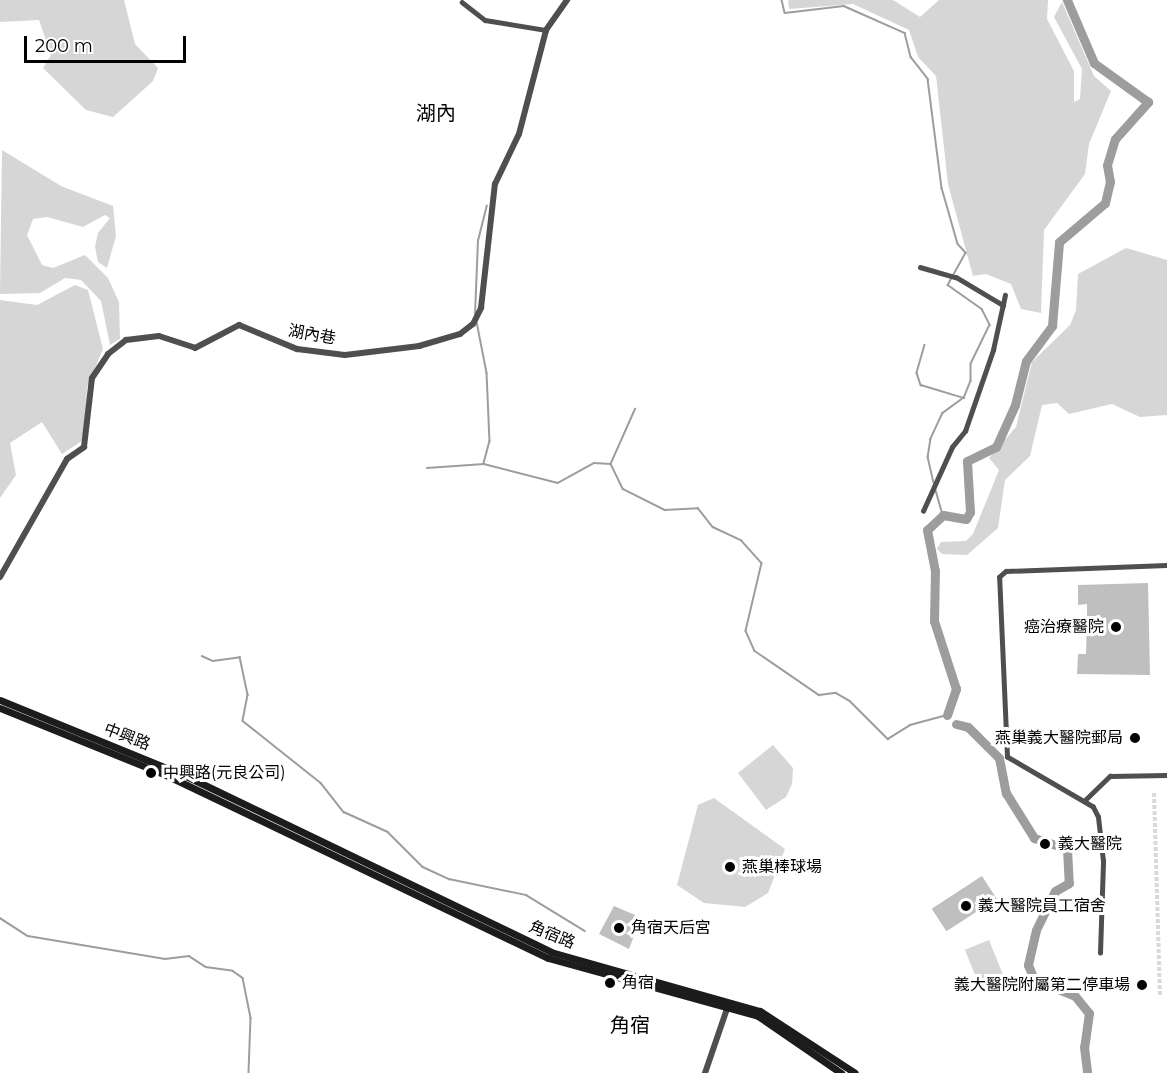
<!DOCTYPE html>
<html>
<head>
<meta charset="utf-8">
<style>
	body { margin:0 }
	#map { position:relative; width:1167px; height:1073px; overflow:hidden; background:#fff; font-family:Montserrat,"Noto Sans TC",sans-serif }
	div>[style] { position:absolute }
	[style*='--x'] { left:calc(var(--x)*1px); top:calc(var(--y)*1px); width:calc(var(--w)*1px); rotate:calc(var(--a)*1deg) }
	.green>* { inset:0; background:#d6d6d6; transform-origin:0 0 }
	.stream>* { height:1.5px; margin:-0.75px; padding:0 0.75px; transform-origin:0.75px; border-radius:0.75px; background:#9d9d9d }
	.river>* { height:9px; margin:-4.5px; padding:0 4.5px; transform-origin:4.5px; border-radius:4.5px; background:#9d9d9d }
	.building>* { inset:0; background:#bfbfbf; transform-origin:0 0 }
	.pedestrian-tunnel>* { height:4px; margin-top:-2px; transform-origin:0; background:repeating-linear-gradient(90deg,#d9d9d9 0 4px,transparent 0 6px) }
	.minor>* { height:4.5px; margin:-2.25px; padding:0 2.25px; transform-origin:2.25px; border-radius:2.25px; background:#4f4f4f }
	.tertiary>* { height:6px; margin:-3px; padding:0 3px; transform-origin:3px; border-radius:3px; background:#4f4f4f }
	.secondary>* { height:7px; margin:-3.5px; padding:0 3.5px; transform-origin:3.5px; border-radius:3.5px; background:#1c1c1c }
	.dots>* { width:16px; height:16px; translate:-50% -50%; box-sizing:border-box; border:3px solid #fff; border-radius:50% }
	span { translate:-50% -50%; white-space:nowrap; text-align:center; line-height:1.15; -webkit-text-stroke:6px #fff; paint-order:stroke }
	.street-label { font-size:16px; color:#000 }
	.poi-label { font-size:16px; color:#000 }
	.right { translate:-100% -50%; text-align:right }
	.left { translate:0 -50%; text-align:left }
	.quarter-label { font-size:20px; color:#000 }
	.scale { position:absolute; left:24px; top:36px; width:162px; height:27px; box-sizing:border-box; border:3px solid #000; border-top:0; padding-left:8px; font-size:18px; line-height:21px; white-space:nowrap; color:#000; -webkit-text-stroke:4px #fff; paint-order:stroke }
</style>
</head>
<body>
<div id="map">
	<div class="green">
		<div style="clip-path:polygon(0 0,124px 0,135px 44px,158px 68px,153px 81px,113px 117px,86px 110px,43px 68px,51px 55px,39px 20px,0 22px)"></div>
		<div style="clip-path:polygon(788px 0,893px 0,920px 17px,939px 0,1048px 0,1047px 19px,1074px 71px,1074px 102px,1080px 99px,1082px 69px,1054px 17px,1062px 2px,1094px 76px,1111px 91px,1089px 144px,1085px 174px,1044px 230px,1041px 313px,1021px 309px,1011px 284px,986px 274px,973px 276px,948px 184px,936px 76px,918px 57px,909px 30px,853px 4px,789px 9px)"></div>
		<div style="clip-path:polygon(2px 150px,61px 186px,113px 206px,116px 236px,107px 268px,98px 262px,95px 247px,98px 233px,110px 218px,105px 215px,83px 227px,47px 217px,33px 219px,27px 235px,42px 265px,53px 268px,85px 255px,108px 278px,119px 302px,120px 339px,110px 345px,101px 301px,81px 280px,65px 278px,40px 293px,0 294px)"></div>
		<div style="clip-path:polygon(1126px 248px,1167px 260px,1167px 415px,1140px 417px,1112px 404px,1069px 414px,1057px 403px,1042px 405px,1030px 456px,1005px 480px,998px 528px,967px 555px,942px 554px,937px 549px,941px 542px,966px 541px,973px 534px,999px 470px,989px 458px,1016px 427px,1032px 362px,1070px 325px,1076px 310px,1078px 274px)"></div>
		<div style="clip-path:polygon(75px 285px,88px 290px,103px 349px,87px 387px,85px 439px,62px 454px,42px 422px,10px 443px,16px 475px,0 498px,0 300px,37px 305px)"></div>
		<div style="clip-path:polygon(773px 745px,793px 768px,792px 784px,786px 797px,766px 810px,738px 773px)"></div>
		<div style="clip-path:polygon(714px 798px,785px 849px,768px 893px,745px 907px,704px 903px,677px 885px,698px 805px)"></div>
		<div style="left:989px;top:940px;width:46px;height:26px;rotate:68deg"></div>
	</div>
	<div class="stream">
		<div style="--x:782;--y:0;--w:13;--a:77"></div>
		<div style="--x:785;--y:13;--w:59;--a:-6.8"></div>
		<div style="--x:844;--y:6;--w:67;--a:23.9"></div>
		<div style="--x:905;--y:33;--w:25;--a:76"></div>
		<div style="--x:911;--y:57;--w:28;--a:52"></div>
		<div style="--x:928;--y:79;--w:110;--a:82.7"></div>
		<div style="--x:942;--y:188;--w:58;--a:74.1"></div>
		<div style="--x:958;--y:244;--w:12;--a:48"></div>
		<div style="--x:966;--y:253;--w:37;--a:119"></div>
		<div style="--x:948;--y:285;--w:42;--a:35.2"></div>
		<div style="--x:982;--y:309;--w:18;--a:63"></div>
		<div style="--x:990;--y:325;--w:43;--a:116"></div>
		<div style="--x:971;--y:364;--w:17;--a:90"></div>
		<div style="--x:971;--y:381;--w:18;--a:112"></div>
		<div style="--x:964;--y:398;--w:26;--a:144"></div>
		<div style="--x:943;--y:413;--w:29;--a:115"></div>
		<div style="--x:931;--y:439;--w:18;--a:99"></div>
		<div style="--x:928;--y:457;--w:26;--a:77"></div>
		<div style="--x:475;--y:315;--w:74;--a:-87.7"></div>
		<div style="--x:478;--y:241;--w:36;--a:-76"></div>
		<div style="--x:477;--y:322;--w:52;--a:78.9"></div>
		<div style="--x:487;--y:373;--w:68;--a:87.5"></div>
		<div style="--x:490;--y:441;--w:23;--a:105"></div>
		<div style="--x:925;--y:345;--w:29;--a:106"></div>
		<div style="--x:917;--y:373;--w:13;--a:72"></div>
		<div style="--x:921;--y:385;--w:45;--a:16.8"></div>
		<div style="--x:611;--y:463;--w:59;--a:-66"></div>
		<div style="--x:427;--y:468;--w:57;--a:-4"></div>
		<div style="--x:484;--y:464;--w:76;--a:14.4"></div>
		<div style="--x:558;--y:483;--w:41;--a:-29.1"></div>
		<div style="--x:594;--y:463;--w:17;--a:3"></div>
		<div style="--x:611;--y:464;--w:28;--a:64"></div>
		<div style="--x:623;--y:489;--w:47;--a:26.6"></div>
		<div style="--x:665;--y:510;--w:33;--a:-3"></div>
		<div style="--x:698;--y:508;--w:24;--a:52"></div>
		<div style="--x:713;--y:527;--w:31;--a:25"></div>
		<div style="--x:741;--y:540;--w:31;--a:48"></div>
		<div style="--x:762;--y:563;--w:70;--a:103.2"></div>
		<div style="--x:746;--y:631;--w:22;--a:66"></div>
		<div style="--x:755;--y:651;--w:78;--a:34.5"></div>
		<div style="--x:819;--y:695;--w:17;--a:-7"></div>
		<div style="--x:836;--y:693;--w:16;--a:30"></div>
		<div style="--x:850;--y:701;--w:54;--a:45"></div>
		<div style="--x:888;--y:739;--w:26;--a:-32"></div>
		<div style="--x:910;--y:725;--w:38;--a:-15"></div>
		<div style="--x:935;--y:487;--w:29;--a:74"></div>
		<div style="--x:202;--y:656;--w:12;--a:24"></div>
		<div style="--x:213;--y:661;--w:27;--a:-8"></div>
		<div style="--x:240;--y:657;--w:39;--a:78"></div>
		<div style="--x:248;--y:695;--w:26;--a:101"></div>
		<div style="--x:243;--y:721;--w:100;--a:38.5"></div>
		<div style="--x:321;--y:783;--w:37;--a:52"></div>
		<div style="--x:344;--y:812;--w:48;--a:24.4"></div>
		<div style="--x:388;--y:832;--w:49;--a:45"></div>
		<div style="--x:423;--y:867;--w:29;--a:25"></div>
		<div style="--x:449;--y:879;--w:79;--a:11.7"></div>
		<div style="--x:526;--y:895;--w:69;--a:31.4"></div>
		<div style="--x:0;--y:918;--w:33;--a:33"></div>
		<div style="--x:28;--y:936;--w:139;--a:9.5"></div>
		<div style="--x:165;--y:959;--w:24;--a:-7"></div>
		<div style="--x:189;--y:956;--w:20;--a:33"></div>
		<div style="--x:206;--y:967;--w:27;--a:8"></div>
		<div style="--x:233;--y:971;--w:12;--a:35"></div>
		<div style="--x:243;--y:978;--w:41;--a:78.7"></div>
		<div style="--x:251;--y:1018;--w:55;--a:92.1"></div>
	</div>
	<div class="river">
		<div style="--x:947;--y:715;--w:28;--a:-71"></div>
		<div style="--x:956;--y:689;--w:71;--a:-107.9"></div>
		<div style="--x:934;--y:621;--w:50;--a:-88.9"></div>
		<div style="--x:935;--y:571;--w:42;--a:-101"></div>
		<div style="--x:927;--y:530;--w:22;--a:-43"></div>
		<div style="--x:943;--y:515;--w:23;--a:10"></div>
		<div style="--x:966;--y:519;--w:8;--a:-60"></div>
		<div style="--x:970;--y:512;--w:51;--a:-93.4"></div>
		<div style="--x:967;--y:461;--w:32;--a:-26"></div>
		<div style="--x:996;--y:447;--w:46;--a:-65.7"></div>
		<div style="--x:1015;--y:405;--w:45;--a:-76"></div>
		<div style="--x:1026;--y:361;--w:44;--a:-53.4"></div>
		<div style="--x:1052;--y:326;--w:84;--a:-85.2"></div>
		<div style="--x:1059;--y:242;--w:60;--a:-40.3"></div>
		<div style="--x:1105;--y:203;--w:22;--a:-77"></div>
		<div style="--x:1110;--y:182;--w:17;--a:-100"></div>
		<div style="--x:1107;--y:165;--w:27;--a:-73"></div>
		<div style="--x:1115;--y:139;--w:50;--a:-48.3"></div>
		<div style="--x:1148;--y:102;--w:67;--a:-144.2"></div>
		<div style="--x:1094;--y:63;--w:69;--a:-113.2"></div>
		<div style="--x:956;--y:724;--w:12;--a:14"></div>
		<div style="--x:968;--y:727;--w:44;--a:45"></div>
		<div style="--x:999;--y:758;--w:36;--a:79"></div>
		<div style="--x:1006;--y:793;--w:53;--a:58.1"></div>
		<div style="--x:1034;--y:838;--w:35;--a:18"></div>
		<div style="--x:1067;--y:849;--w:34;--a:87"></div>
		<div style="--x:1069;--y:883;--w:16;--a:150"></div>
		<div style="--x:1055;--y:891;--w:43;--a:116"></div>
		<div style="--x:1036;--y:930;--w:36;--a:103"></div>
		<div style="--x:1028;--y:965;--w:15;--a:67"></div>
		<div style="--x:1034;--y:979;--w:44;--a:22.5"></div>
		<div style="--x:1075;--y:996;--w:22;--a:51"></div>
		<div style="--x:1089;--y:1013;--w:34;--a:98"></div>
		<div style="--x:1084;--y:1047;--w:26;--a:83"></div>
	</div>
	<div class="building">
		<div style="clip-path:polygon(1148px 583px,1150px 675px,1077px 674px,1078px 654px,1086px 654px,1087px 619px,1087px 604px,1078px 605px,1078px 585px)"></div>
		<div style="left:982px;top:876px;width:27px;height:60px;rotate:57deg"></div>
		<div style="clip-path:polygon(614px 906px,635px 915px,635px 933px,629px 949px,599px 934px)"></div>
	</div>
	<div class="pedestrian-tunnel">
		<div style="--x:1154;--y:793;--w:204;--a:88.3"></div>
	</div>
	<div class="minor">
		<div style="--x:462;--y:2;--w:29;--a:38"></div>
		<div style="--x:485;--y:20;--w:62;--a:9.3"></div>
		<div style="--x:920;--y:267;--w:37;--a:16"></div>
		<div style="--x:956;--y:277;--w:55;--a:30.8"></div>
		<div style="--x:923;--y:511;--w:70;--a:-65.6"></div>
		<div style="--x:952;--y:447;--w:21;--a:-51"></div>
		<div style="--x:965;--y:431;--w:86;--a:-70.9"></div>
		<div style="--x:993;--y:350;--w:56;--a:-77.7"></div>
		<div style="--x:1084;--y:801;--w:36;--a:-44"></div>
		<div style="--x:1110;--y:776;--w:57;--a:-1"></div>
		<div style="--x:1100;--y:953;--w:92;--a:-88.1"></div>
		<div style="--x:1103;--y:861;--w:44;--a:-96.5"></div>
		<div style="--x:1098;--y:817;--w:11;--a:-117"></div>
		<div style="--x:1093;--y:807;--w:99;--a:-149.8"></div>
		<div style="--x:1007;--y:757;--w:180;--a:-92.5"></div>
		<div style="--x:999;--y:577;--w:9;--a:-41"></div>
		<div style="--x:1006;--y:571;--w:161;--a:-2.1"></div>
	</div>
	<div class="tertiary">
		<div style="--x:0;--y:577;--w:136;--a:-60.4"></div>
		<div style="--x:67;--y:459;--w:21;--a:-35"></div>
		<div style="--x:84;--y:447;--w:69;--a:-83.4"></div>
		<div style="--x:92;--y:378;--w:29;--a:-56"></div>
		<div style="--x:108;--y:354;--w:23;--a:-38"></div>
		<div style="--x:126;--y:340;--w:33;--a:-7"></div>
		<div style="--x:159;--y:336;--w:38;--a:18"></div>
		<div style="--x:195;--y:348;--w:50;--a:-27.6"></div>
		<div style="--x:239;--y:325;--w:63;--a:22.5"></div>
		<div style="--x:297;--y:349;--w:48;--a:7.1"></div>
		<div style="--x:345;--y:355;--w:75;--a:-6.9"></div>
		<div style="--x:419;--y:346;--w:43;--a:-16.3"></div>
		<div style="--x:460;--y:334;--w:16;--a:-38"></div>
		<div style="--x:473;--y:324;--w:18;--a:-63"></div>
		<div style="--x:481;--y:308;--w:125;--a:-83.6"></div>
		<div style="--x:495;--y:184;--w:55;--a:-64.4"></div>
		<div style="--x:519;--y:134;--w:107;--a:-75.4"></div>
		<div style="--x:546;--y:30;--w:37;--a:-55"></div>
		<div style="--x:705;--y:1073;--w:71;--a:-71.1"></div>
	</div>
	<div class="secondary">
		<div style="--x:0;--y:700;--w:201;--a:22.2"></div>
		<div style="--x:186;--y:776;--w:405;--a:25.7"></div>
		<div style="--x:551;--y:952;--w:217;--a:15.8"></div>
		<div style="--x:760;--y:1011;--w:113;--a:33.1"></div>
		<div style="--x:0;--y:708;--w:181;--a:22"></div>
		<div style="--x:168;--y:776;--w:421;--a:25.6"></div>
		<div style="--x:548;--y:958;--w:218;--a:15.4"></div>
		<div style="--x:758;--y:1016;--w:101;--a:34.5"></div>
	</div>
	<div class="dots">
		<div style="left:1116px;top:627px;background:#000"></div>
		<div style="left:1135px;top:738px;background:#000"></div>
		<div style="left:151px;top:773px;background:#000"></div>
		<div style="left:1045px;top:844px;background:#000"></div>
		<div style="left:730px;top:867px;background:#000"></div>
		<div style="left:966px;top:906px;background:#000"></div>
		<div style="left:619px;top:928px;background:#000"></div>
		<div style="left:610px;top:983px;background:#000"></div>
		<div style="left:1142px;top:985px;background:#000"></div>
	</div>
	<div class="street-label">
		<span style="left:312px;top:335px;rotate:10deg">湖內巷</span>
		<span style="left:127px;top:737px;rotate:21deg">中興路</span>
		<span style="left:552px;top:935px;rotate:22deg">角宿路</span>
	</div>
	<div class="poi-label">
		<span class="right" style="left:1104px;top:627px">癌治療醫院</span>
		<span class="right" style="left:1123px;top:738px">燕巢義大醫院郵局</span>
		<span class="left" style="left:163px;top:773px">中興路(元良公司)</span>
		<span class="left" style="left:1058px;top:844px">義大醫院</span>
		<span class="left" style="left:742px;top:867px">燕巢棒球場</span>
		<span class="left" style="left:978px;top:906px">義大醫院員工宿舍</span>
		<span class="left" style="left:631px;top:928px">角宿天后宮</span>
		<span class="left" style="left:622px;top:983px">角宿</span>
		<span class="right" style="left:1130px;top:985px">義大醫院附屬第二停車場</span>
	</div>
	<div class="quarter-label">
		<span style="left:436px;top:113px">湖內</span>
		<span style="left:630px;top:1025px">角宿</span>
	</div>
	<div class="scale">200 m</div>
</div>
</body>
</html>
